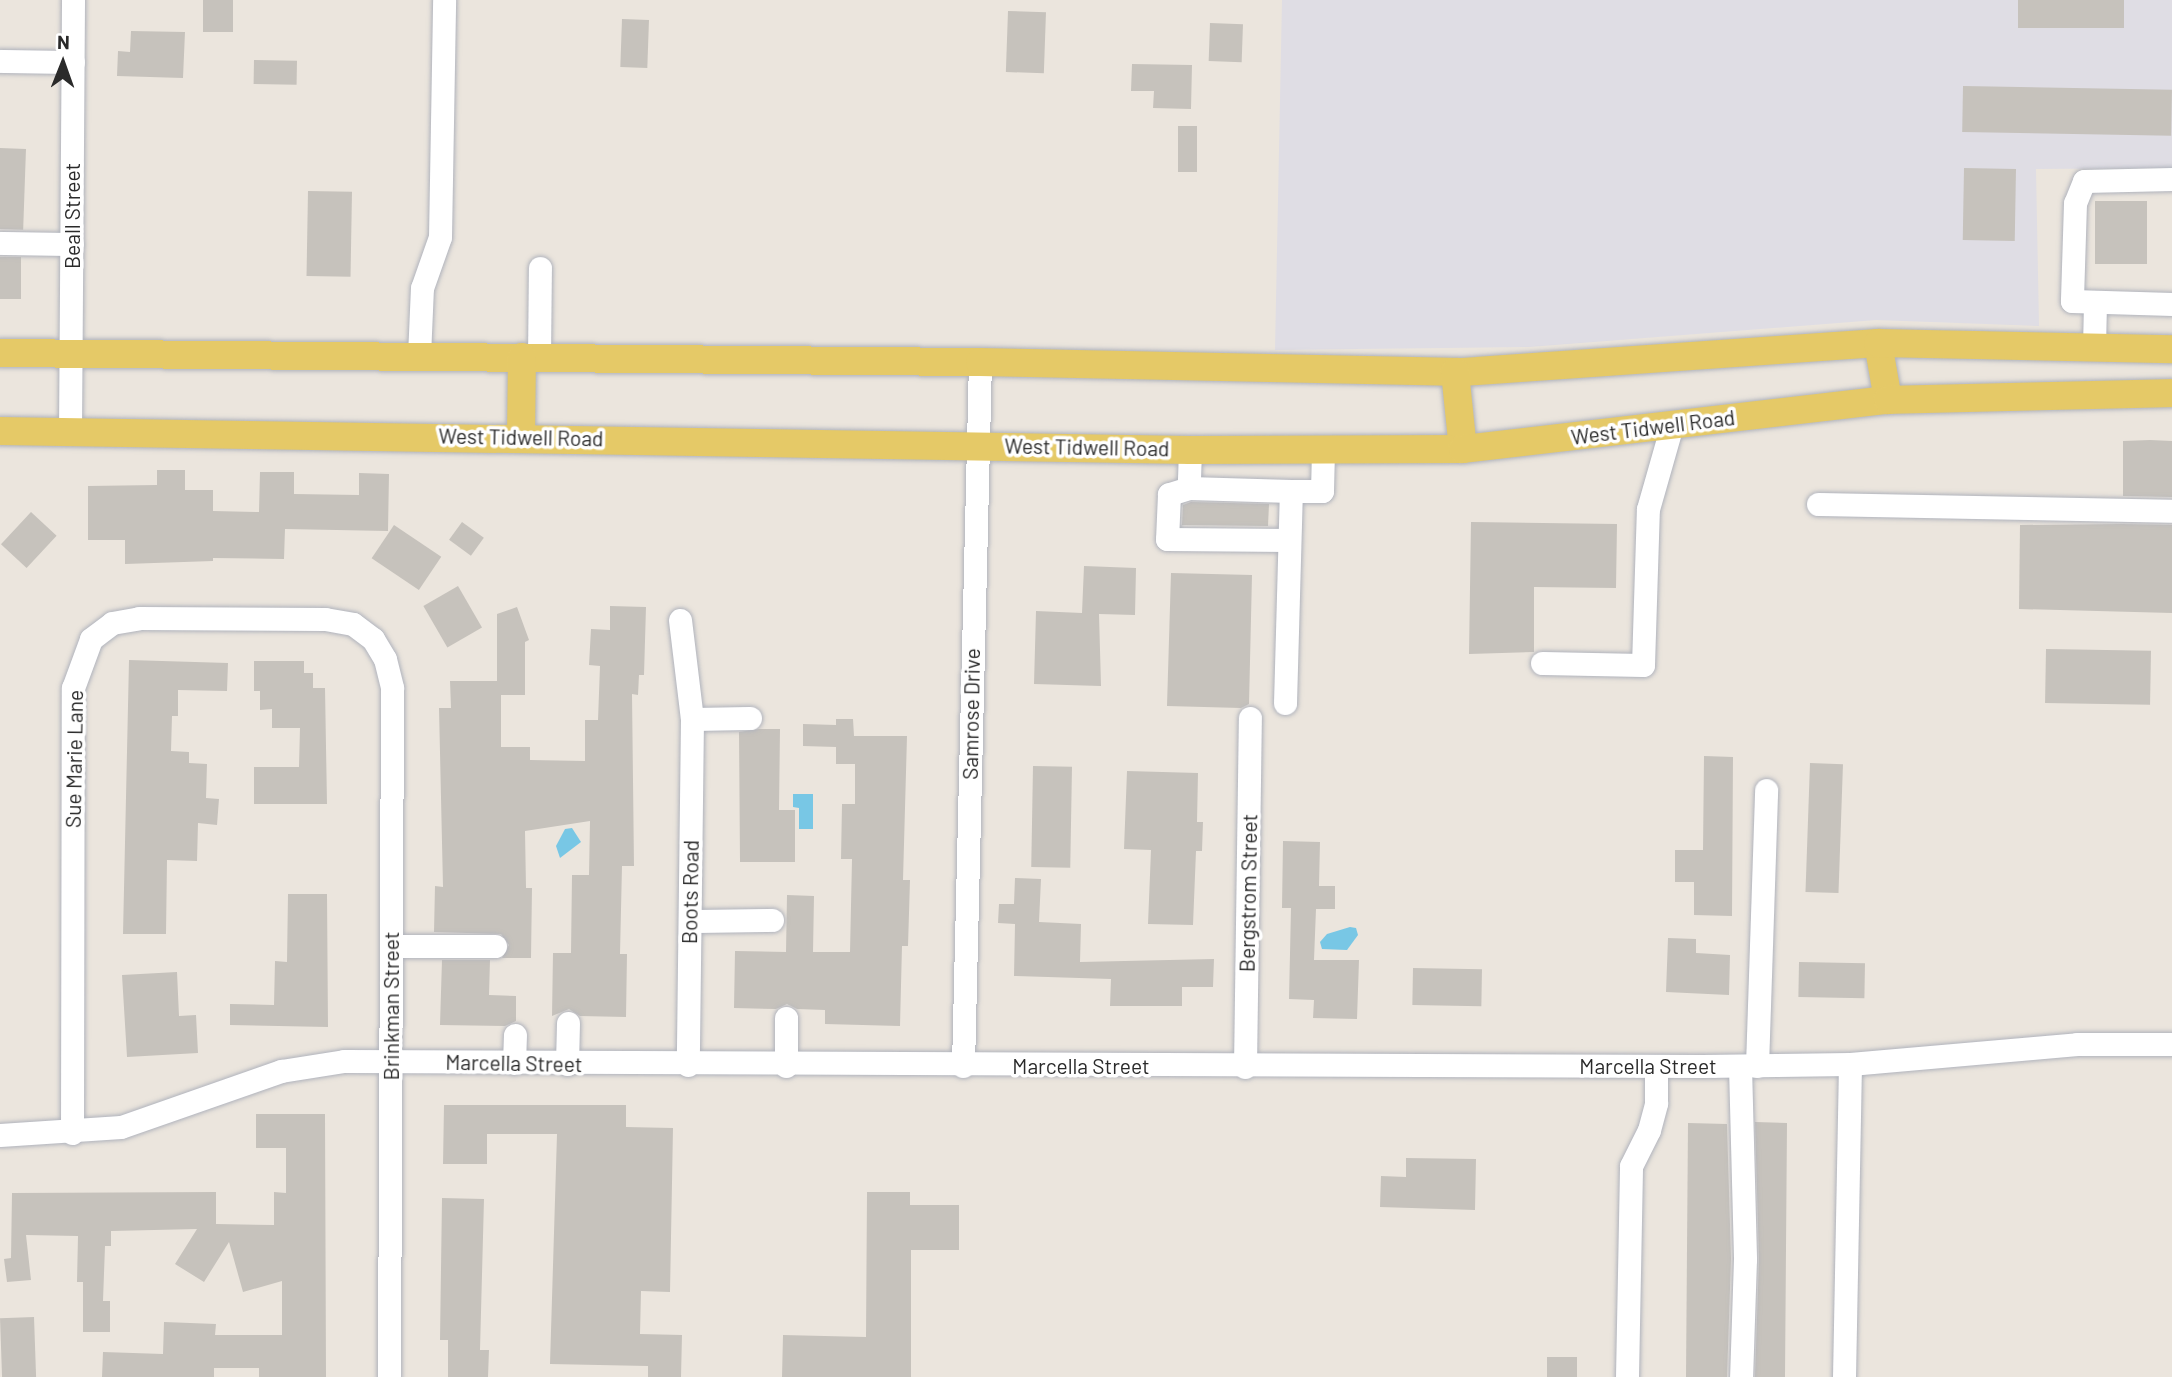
<!DOCTYPE html>
<html>
<head>
<meta charset="utf-8">
<style>
	body { margin:0 }
	#map { position:relative; width:2172px; height:1377px; overflow:hidden; background:#ebe5dd; font-family:Barlow,sans-serif }
	div>[style] { position:absolute }
	[style*='--x'] { left:calc(var(--x)*1px); top:calc(var(--y)*1px); width:calc(var(--w)*1px); rotate:calc(var(--a)*1deg) }
	.industrial>* { inset:0; background:#dfdde4 }
	.water>* { inset:0; background:#78c7e5 }
	.building>* { inset:0; background:#c6c2bc; transform-origin:0 0 }
	.roads { filter:drop-shadow(0 0 2px #b0b3bc) drop-shadow(0 0 2px #b0b3bc) }
	.minor>* { height:23px; margin:-11.5px; padding:0 11.5px; transform-origin:11.5px; border-radius:11.5px; background:#fff }
	.major>* { height:28px; margin:-14px; padding:0 14px; transform-origin:14px; border-radius:14px; background:#e5c967 }
	span { translate:-50% -50%; white-space:nowrap; text-align:center; line-height:1.15; -webkit-text-stroke:7px #fff; paint-order:stroke }
	.street-label { font-size:21px; color:#2a2a2a }
	.north { position:absolute; left:28px; top:28px; width:70px; height:70px; -webkit-text-stroke:5px #fff; paint-order:stroke; rotate:1deg; font-size:19px; font-weight:700; line-height:28px; text-align:center; color:#2a2a2a }
	.north::after { content:''; display:block; margin:auto; width:24px; height:32px; background:#2a2a2a; clip-path:polygon(50% 0,100% 100%,50% 72%,0 100%) }
</style>
</head>
<body>
<div id="map">
	<div class="industrial">
		<div style="clip-path:polygon(1282px 0,2172px 0,2172px 168px,2036px 169px,2039px 326px,1876px 320px,1529px 347px,1275px 350px)"></div>
	</div>
	<div class="water">
		<div style="clip-path:polygon(793px 794px,813px 794px,813px 829px,799px 829px,799px 808px,793px 807px)"></div>
		<div style="clip-path:polygon(572px 828px,581px 842px,560px 858px,556px 846px,565px 829px)"></div>
		<div style="clip-path:polygon(1350px 927px,1356px 928px,1358px 935px,1347px 950px,1322px 949px,1320px 942px,1327px 934px)"></div>
	</div>
	<div class="building">
		<div style="left:203px;top:0;width:30px;height:32px"></div>
		<div style="left:2018px;top:0;width:106px;height:28px"></div>
		<div style="left:1008px;top:11px;width:38px;height:61px;rotate:2deg"></div>
		<div style="left:622px;top:19px;width:27px;height:48px;rotate:2deg"></div>
		<div style="left:1210px;top:23px;width:33px;height:38px;rotate:2deg"></div>
		<div style="clip-path:polygon(131px 31px,185px 32px,183px 78px,117px 76px,118px 51px,130px 52px)"></div>
		<div style="left:254px;top:60px;width:43px;height:24px;rotate:1deg"></div>
		<div style="clip-path:polygon(1132px 64px,1192px 65px,1191px 109px,1153px 108px,1154px 91px,1131px 91px)"></div>
		<div style="left:1963px;top:86px;width:209px;height:46px;rotate:1deg"></div>
		<div style="left:1178px;top:126px;width:19px;height:46px"></div>
		<div style="left:0;top:148px;width:26px;height:81px;rotate:2deg"></div>
		<div style="left:1964px;top:168px;width:52px;height:72px;rotate:1deg"></div>
		<div style="left:308px;top:191px;width:44px;height:85px;rotate:1deg"></div>
		<div style="left:2095px;top:201px;width:52px;height:63px"></div>
		<div style="left:0;top:257px;width:21px;height:42px"></div>
		<div style="clip-path:polygon(2150px 440px,2172px 441px,2172px 497px,2123px 496px,2123px 441px)"></div>
		<div style="clip-path:polygon(157px 470px,185px 470px,185px 490px,213px 490px,213px 511px,259px 512px,260px 472px,294px 472px,294px 494px,359px 495px,359px 473px,389px 474px,388px 531px,285px 529px,284px 559px,213px 558px,213px 561px,125px 564px,125px 540px,88px 540px,88px 486px,157px 485px)"></div>
		<div style="clip-path:polygon(1191px 502px,1269px 504px,1268px 526px,1182px 525px,1183px 505px)"></div>
		<div style="left:31px;top:512px;width:35px;height:44px;rotate:43deg"></div>
		<div style="left:462px;top:522px;width:27px;height:22px;rotate:36deg"></div>
		<div style="clip-path:polygon(1471px 522px,1617px 524px,1616px 588px,1534px 587px,1534px 652px,1469px 654px)"></div>
		<div style="clip-path:polygon(2122px 524px,2172px 525px,2172px 613px,2019px 609px,2020px 525px)"></div>
		<div style="left:394px;top:525px;width:57px;height:40px;rotate:34deg"></div>
		<div style="clip-path:polygon(1084px 566px,1136px 568px,1135px 615px,1099px 614px,1101px 686px,1034px 684px,1036px 611px,1082px 613px)"></div>
		<div style="clip-path:polygon(1171px 573px,1252px 575px,1249px 704px,1241px 708px,1167px 706px)"></div>
		<div style="left:458px;top:586px;width:48px;height:40px;rotate:60deg"></div>
		<div style="clip-path:polygon(610px 606px,646px 607px,644px 675px,639px 675px,638px 695px,632px 694px,634px 866px,622px 866px,620px 954px,627px 954px,626px 1017px,580px 1016px,569px 1009px,552px 1016px,553px 953px,571px 953px,572px 875px,589px 875px,590px 821px,525px 831px,526px 888px,532px 888px,531px 958px,502px 958px,509px 945px,501px 934px,434px 932px,435px 886px,443px 887px,439px 708px,451px 708px,450px 681px,497px 681px,497px 614px,517px 607px,529px 640px,525px 642px,525px 695px,501px 695px,501px 747px,530px 747px,530px 760px,585px 761px,585px 720px,598px 720px,600px 666px,589px 665px,591px 629px,610px 630px)"></div>
		<div style="left:2046px;top:649px;width:105px;height:54px;rotate:1deg"></div>
		<div style="clip-path:polygon(129px 660px,228px 663px,227px 691px,178px 690px,178px 716px,172px 716px,171px 751px,189px 752px,189px 763px,207px 764px,206px 798px,219px 799px,217px 825px,198px 823px,197px 861px,167px 860px,166px 934px,123px 934px)"></div>
		<div style="clip-path:polygon(254px 661px,304px 661px,304px 673px,313px 673px,313px 688px,325px 688px,327px 804px,254px 804px,254px 767px,299px 767px,300px 728px,272px 728px,272px 709px,260px 710px,260px 691px,254px 691px)"></div>
		<div style="clip-path:polygon(836px 719px,853px 719px,854px 736px,907px 736px,903px 880px,910px 880px,908px 946px,902px 946px,900px 1026px,825px 1024px,825px 1010px,797px 1009px,787px 1004px,776px 1009px,734px 1008px,735px 951px,786px 952px,787px 895px,814px 896px,813px 952px,850px 952px,852px 859px,841px 859px,842px 804px,855px 804px,855px 764px,836px 764px,836px 747px,803px 746px,803px 724px,836px 725px)"></div>
		<div style="clip-path:polygon(759px 729px,780px 729px,779px 810px,795px 810px,795px 862px,740px 862px,739px 732px)"></div>
		<div style="clip-path:polygon(1704px 756px,1733px 757px,1732px 916px,1694px 915px,1694px 882px,1675px 882px,1675px 850px,1703px 850px)"></div>
		<div style="left:1810px;top:763px;width:33px;height:129px;rotate:2deg"></div>
		<div style="left:1033px;top:766px;width:39px;height:101px;rotate:1deg"></div>
		<div style="clip-path:polygon(1127px 771px,1198px 773px,1197px 822px,1203px 822px,1202px 851px,1196px 851px,1193px 925px,1148px 924px,1151px 850px,1124px 849px)"></div>
		<div style="clip-path:polygon(1283px 841px,1320px 842px,1319px 886px,1335px 886px,1335px 909px,1316px 909px,1314px 960px,1359px 960px,1357px 1019px,1313px 1018px,1314px 1000px,1289px 999px,1291px 908px,1282px 908px)"></div>
		<div style="clip-path:polygon(1015px 878px,1041px 879px,1039px 922px,1081px 924px,1080px 962px,1214px 959px,1213px 987px,1182px 987px,1182px 1006px,1110px 1006px,1111px 979px,1014px 976px,1015px 924px,998px 923px,999px 904px,1014px 904px)"></div>
		<div style="clip-path:polygon(288px 894px,327px 894px,328px 1027px,230px 1025px,230px 1004px,274px 1005px,275px 961px,287px 962px)"></div>
		<div style="clip-path:polygon(1668px 938px,1696px 939px,1696px 953px,1730px 955px,1729px 995px,1666px 992px)"></div>
		<div style="clip-path:polygon(442px 960px,490px 960px,489px 995px,516px 996px,516px 1021px,505px 1026px,440px 1025px)"></div>
		<div style="left:1799px;top:962px;width:66px;height:35px;rotate:1deg"></div>
		<div style="left:1413px;top:968px;width:69px;height:37px;rotate:1deg"></div>
		<div style="clip-path:polygon(177px 972px,179px 1016px,196px 1015px,198px 1053px,127px 1057px,122px 975px)"></div>
		<div style="clip-path:polygon(444px 1105px,626px 1105px,626px 1127px,673px 1128px,670px 1292px,641px 1291px,640px 1334px,682px 1335px,681px 1377px,648px 1377px,648px 1366px,550px 1364px,557px 1134px,487px 1134px,487px 1164px,443px 1164px)"></div>
		<div style="clip-path:polygon(256px 1114px,325px 1114px,326px 1377px,259px 1377px,259px 1368px,214px 1368px,214px 1377px,102px 1377px,103px 1352px,163px 1354px,164px 1322px,216px 1324px,215px 1335px,282px 1335px,282px 1281px,243px 1292px,229px 1242px,204px 1282px,175px 1264px,197px 1229px,111px 1231px,111px 1246px,105px 1246px,103px 1301px,110px 1301px,110px 1332px,83px 1332px,83px 1282px,77px 1282px,78px 1236px,26px 1235px,31px 1280px,7px 1282px,4px 1259px,11px 1258px,12px 1193px,216px 1192px,216px 1224px,274px 1225px,274px 1192px,286px 1193px,286px 1148px,256px 1148px)"></div>
		<div style="clip-path:polygon(1755px 1122px,1787px 1123px,1785px 1377px,1755px 1377px,1759px 1259px)"></div>
		<div style="clip-path:polygon(1688px 1123px,1727px 1124px,1731px 1259px,1727px 1377px,1686px 1377px)"></div>
		<div style="clip-path:polygon(1406px 1158px,1476px 1159px,1475px 1210px,1380px 1207px,1381px 1176px,1406px 1177px)"></div>
		<div style="clip-path:polygon(867px 1192px,910px 1192px,910px 1205px,959px 1205px,959px 1250px,911px 1250px,911px 1377px,782px 1377px,783px 1335px,866px 1337px)"></div>
		<div style="clip-path:polygon(442px 1198px,484px 1199px,480px 1350px,489px 1350px,488px 1377px,448px 1377px,448px 1340px,440px 1340px)"></div>
		<div style="left:34px;top:1317px;width:60px;height:34px;rotate:88deg"></div>
		<div style="left:1547px;top:1357px;width:30px;height:20px"></div>
	</div>
	<div class="roads">
		<div class="minor">
			<div style="--x:0;--y:61;--w:73;--a:0.8"></div>
			<div style="--x:2172;--y:179;--w:88;--a:178.7"></div>
			<div style="--x:2084;--y:181;--w:24;--a:112"></div>
			<div style="--x:2075;--y:203;--w:98;--a:91.8"></div>
			<div style="--x:2072;--y:301;--w:100;--a:1.7"></div>
			<div style="--x:0;--y:243;--w:72;--a:0.8"></div>
			<div style="--x:2094;--y:347;--w:45;--a:-88.7"></div>
			<div style="--x:419;--y:356;--w:68;--a:-87.5"></div>
			<div style="--x:422;--y:288;--w:54;--a:-70.6"></div>
			<div style="--x:440;--y:237;--w:237;--a:-89"></div>
			<div style="--x:539;--y:357;--w:89;--a:-89.4"></div>
			<div style="--x:70;--y:432;--w:432;--a:-89.6"></div>
			<div style="--x:1190;--y:450;--w:38;--a:92"></div>
			<div style="--x:1189;--y:488;--w:102;--a:1.7"></div>
			<div style="--x:1291;--y:491;--w:31;--a:0"></div>
			<div style="--x:1322;--y:491;--w:42;--a:-88.6"></div>
			<div style="--x:1189;--y:488;--w:21;--a:163"></div>
			<div style="--x:1169;--y:494;--w:45;--a:92.5"></div>
			<div style="--x:1167;--y:539;--w:122;--a:0.5"></div>
			<div style="--x:1818;--y:504;--w:354;--a:1.1"></div>
			<div style="--x:680;--y:620;--w:100;--a:83.1"></div>
			<div style="--x:692;--y:719;--w:346;--a:90.7"></div>
			<div style="--x:1542;--y:663;--w:101;--a:1.1"></div>
			<div style="--x:1643;--y:665;--w:156;--a:-88.2"></div>
			<div style="--x:1648;--y:509;--w:87;--a:-74.1"></div>
			<div style="--x:1285;--y:703;--w:212;--a:-88.4"></div>
			<div style="--x:692;--y:719;--w:58;--a:-1"></div>
			<div style="--x:690;--y:921;--w:82;--a:-0.7"></div>
			<div style="--x:391;--y:946;--w:104;--a:0"></div>
			<div style="--x:514;--y:1063;--w:28;--a:-88"></div>
			<div style="--x:567;--y:1064;--w:41;--a:-88.6"></div>
			<div style="--x:786;--y:1066;--w:48;--a:-90"></div>
			<div style="--x:963;--y:1066;--w:704;--a:-88.62"></div>
			<div style="--x:1740;--y:1066;--w:193;--a:88.5"></div>
			<div style="--x:1745;--y:1259;--w:118;--a:91.9"></div>
			<div style="--x:1757;--y:1066;--w:276;--a:-88.1"></div>
			<div style="--x:1245;--y:1067;--w:349;--a:-89.2"></div>
			<div style="--x:72;--y:1133;--w:445;--a:-89.9"></div>
			<div style="--x:73;--y:688;--w:52;--a:-69.8"></div>
			<div style="--x:91;--y:639;--w:26;--a:-37"></div>
			<div style="--x:112;--y:623;--w:27;--a:-10"></div>
			<div style="--x:139;--y:618;--w:186;--a:0.3"></div>
			<div style="--x:325;--y:619;--w:28;--a:10"></div>
			<div style="--x:353;--y:624;--w:25;--a:37"></div>
			<div style="--x:373;--y:639;--w:23;--a:59"></div>
			<div style="--x:385;--y:659;--w:30;--a:76"></div>
			<div style="--x:392;--y:688;--w:689;--a:90.25"></div>
			<div style="--x:0;--y:1135;--w:121;--a:-3.8"></div>
			<div style="--x:121;--y:1127;--w:170;--a:-19.3"></div>
			<div style="--x:281;--y:1071;--w:64;--a:-9"></div>
			<div style="--x:344;--y:1061;--w:1359;--a:0.21"></div>
			<div style="--x:1703;--y:1066;--w:147;--a:-0.8"></div>
			<div style="--x:1850;--y:1064;--w:228;--a:-5"></div>
			<div style="--x:2077;--y:1044;--w:95;--a:0"></div>
			<div style="--x:1627;--y:1377;--w:211;--a:-88.9"></div>
			<div style="--x:1631;--y:1166;--w:40;--a:-63.4"></div>
			<div style="--x:1649;--y:1130;--w:28;--a:-75"></div>
			<div style="--x:1656;--y:1103;--w:37;--a:-90"></div>
			<div style="--x:1844;--y:1377;--w:313;--a:-88.9"></div>
		</div>
		<div class="major">
			<div style="--x:1878;--y:343;--w:58;--a:80"></div>
			<div style="--x:0;--y:353;--w:980;--a:0.53"></div>
			<div style="--x:980;--y:362;--w:482;--a:1.2"></div>
			<div style="--x:1462;--y:372;--w:417;--a:-4"></div>
			<div style="--x:1878;--y:343;--w:294;--a:1.2"></div>
			<div style="--x:1455;--y:372;--w:77;--a:84.1"></div>
			<div style="--x:0;--y:431;--w:1190;--a:0.91"></div>
			<div style="--x:1190;--y:450;--w:273;--a:-0.2"></div>
			<div style="--x:1463;--y:449;--w:428;--a:-6.6"></div>
			<div style="--x:1888;--y:400;--w:284;--a:-1.4"></div>
			<div style="--x:521;--y:437;--w:80;--a:-89.3"></div>
		</div>
	</div>
	<div class="street-label">
		<span style="left:72px;top:216px;rotate:-90deg">Beall Street</span>
		<span style="left:1653px;top:427px;rotate:-7deg">West Tidwell Road</span>
		<span style="left:521px;top:437px;rotate:1deg">West Tidwell Road</span>
		<span style="left:1087px;top:447px;rotate:1deg">West Tidwell Road</span>
		<span style="left:971px;top:714px;rotate:-89deg">Samrose Drive</span>
		<span style="left:74px;top:759px;rotate:-89deg">Sue Marie Lane</span>
		<span style="left:690px;top:892px;rotate:-89deg">Boots Road</span>
		<span style="left:1248px;top:893px;rotate:-89deg">Bergstrom Street</span>
		<span style="left:391px;top:1006px;rotate:-90deg">Brinkman Street</span>
		<span style="left:514px;top:1063px;rotate:1deg">Marcella Street</span>
		<span style="left:1081px;top:1066px">Marcella Street</span>
		<span style="left:1648px;top:1066px">Marcella Street</span>
	</div>
	<div class="north">N</div>
</div>
</body>
</html>
